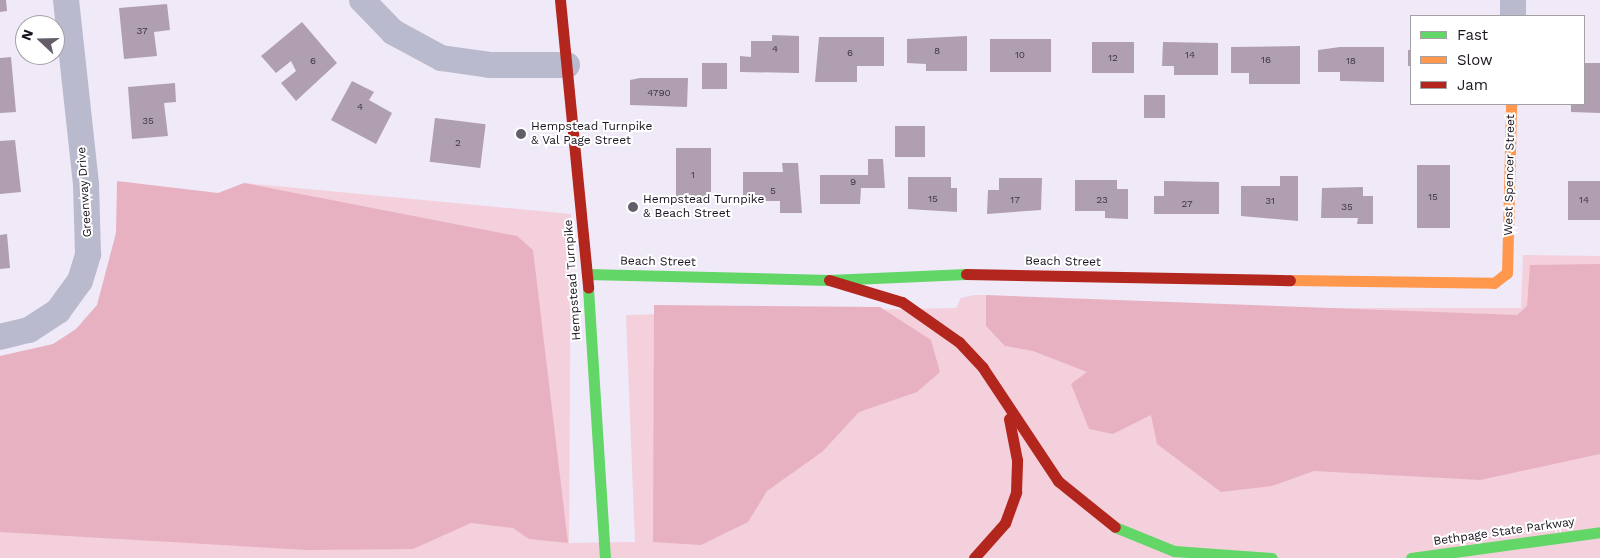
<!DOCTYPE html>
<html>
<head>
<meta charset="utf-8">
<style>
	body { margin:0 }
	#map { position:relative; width:1600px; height:558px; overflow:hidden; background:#f0e9f8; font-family:"Work Sans",sans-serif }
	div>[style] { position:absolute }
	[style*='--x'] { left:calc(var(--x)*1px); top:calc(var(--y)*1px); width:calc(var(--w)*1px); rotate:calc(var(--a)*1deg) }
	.green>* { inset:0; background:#f3d0db }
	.forest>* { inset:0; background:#e8b1c2 }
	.building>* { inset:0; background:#b09fb0; transform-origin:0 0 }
	.street>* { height:26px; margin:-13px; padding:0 13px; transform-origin:13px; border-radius:13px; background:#b9bacd }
	.fast>* { height:11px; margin:-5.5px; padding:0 5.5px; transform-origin:5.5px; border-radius:5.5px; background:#63d668 }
	.slow>* { height:11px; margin:-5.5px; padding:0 5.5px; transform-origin:5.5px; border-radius:5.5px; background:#ff974d }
	.jam>* { height:11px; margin:-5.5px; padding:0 5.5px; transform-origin:5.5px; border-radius:5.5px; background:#b3261e }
	.dots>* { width:14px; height:14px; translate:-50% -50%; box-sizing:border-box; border:2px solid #fff; border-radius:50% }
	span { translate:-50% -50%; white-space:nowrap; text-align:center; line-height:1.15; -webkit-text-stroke:4px #fff; paint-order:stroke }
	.number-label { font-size:10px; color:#3f3642 }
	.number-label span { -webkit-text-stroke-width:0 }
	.poi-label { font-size:12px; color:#19131e }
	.left { translate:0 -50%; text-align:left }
	.street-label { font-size:12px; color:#19131e }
	.legend { position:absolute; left:1410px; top:15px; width:175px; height:90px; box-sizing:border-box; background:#fff; border:1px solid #a3a1a5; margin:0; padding:6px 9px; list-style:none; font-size:15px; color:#19131e }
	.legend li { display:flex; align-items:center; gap:10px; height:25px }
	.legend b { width:25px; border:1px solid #a3a1a5 }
	.north { position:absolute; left:15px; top:15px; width:50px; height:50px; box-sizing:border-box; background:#fff; border:1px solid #a3a1a5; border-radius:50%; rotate:291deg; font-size:14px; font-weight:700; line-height:20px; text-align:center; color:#19131e }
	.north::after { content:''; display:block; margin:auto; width:18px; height:22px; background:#645e6a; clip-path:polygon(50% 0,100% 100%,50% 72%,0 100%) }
</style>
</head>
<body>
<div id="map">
	<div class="green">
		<div style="clip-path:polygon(244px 183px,571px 214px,569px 543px,635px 542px,626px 315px,956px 308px,961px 298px,974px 295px,986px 295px,986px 308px,1521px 308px,1523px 255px,1600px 256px,1600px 558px,0 558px,0 356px,275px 393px)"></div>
	</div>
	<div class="forest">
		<div style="clip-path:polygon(117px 181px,218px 193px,244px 183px,517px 236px,533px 250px,568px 543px,529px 539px,513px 528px,471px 523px,413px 549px,307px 550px,0 532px,0 356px,53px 344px,76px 329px,97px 305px,116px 233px)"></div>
		<div style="clip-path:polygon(1600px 264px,1600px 454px,1480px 480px,1314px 471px,1272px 486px,1221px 492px,1157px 444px,1151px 415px,1113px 434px,1089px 429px,1071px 384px,1087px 372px,1033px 351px,1005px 346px,986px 326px,986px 295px,1517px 315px,1527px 306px,1530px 265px)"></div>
		<div style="clip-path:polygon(654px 305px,880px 307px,931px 340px,940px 372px,917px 392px,859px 412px,822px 452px,767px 491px,748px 522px,701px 545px,653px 542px)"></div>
	</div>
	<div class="building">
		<div style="clip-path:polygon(0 0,6px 0,7px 11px,0 12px)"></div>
		<div style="clip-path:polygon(167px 4px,170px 30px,154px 32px,157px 56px,124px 59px,119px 8px)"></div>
		<div style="clip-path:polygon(302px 22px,337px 63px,296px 101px,281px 83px,296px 71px,291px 61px,276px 73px,261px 56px)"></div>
		<div style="clip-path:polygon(772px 35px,799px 36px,799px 73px,740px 72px,740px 56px,751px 57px,751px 41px,772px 41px)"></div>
		<div style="clip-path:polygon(967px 36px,967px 71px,926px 71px,926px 64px,907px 63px,907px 39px)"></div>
		<div style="clip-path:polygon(819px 37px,884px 37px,884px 66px,857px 66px,857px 82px,815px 82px)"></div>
		<div style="left:990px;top:39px;width:61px;height:33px"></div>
		<div style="left:1092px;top:42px;width:42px;height:31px"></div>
		<div style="clip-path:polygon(1163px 42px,1218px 43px,1218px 75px,1174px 75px,1174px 66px,1162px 66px)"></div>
		<div style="clip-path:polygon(1300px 46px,1300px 84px,1249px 84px,1249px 73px,1231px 73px,1231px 47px)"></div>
		<div style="clip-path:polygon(1340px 47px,1384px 47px,1384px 82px,1340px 81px,1340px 72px,1318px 72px,1318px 50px)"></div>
		<div style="left:1408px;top:50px;width:3px;height:16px"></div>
		<div style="clip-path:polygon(11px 57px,16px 112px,0 113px,0 58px)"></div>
		<div style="left:702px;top:63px;width:25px;height:26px"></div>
		<div style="clip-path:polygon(1584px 63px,1600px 63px,1600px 113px,1571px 112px,1571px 104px,1584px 104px)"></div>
		<div style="clip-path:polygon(640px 78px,688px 78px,687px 107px,630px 105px,630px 80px)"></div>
		<div style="clip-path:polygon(352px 81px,374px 92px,369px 100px,392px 113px,376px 144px,331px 120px)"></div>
		<div style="clip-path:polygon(175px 83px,176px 102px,164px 103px,168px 136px,132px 139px,128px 87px)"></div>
		<div style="left:1144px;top:95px;width:21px;height:23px"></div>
		<div style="left:435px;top:118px;width:51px;height:44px;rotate:7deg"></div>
		<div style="left:895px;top:126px;width:30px;height:31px"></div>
		<div style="clip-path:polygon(15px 140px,21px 192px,0 194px,0 141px)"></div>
		<div style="left:676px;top:148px;width:35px;height:53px"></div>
		<div style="clip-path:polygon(868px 159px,883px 159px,885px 188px,861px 188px,860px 204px,820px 204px,820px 175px,868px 175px)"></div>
		<div style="clip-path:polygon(782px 163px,798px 163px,802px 213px,780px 213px,780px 201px,743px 201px,743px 172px,783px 172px)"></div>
		<div style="left:1417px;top:165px;width:33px;height:63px"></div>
		<div style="clip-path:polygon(1280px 176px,1298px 176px,1298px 221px,1241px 216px,1241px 186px,1280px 186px)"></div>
		<div style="clip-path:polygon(908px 177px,951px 177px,951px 188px,957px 188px,957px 212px,908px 209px)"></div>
		<div style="clip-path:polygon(999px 178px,1042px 178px,1041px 210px,987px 214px,988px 190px,999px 190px)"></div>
		<div style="clip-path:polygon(1075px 180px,1117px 180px,1117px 189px,1128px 189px,1128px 219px,1105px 218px,1105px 211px,1075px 211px)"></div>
		<div style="clip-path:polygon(1164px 181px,1219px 182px,1219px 214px,1154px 214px,1154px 196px,1164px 196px)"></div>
		<div style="left:1568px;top:181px;width:32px;height:39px"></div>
		<div style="clip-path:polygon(1363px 187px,1363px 196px,1373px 196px,1373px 224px,1357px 224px,1358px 218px,1321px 218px,1322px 188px)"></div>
		<div style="clip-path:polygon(7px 234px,10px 268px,0 269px,0 235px)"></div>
	</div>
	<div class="street">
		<div style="--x:362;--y:0;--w:45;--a:45.9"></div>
		<div style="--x:393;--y:32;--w:55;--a:28.4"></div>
		<div style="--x:441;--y:58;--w:49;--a:8.1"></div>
		<div style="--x:490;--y:65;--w:77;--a:0"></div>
		<div style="--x:1513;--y:16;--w:16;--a:-90"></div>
		<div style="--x:0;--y:337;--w:30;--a:-14"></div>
		<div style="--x:29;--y:330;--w:35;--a:-33"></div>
		<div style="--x:58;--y:311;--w:37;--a:-54"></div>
		<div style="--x:80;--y:281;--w:28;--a:-73"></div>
		<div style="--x:88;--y:254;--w:70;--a:-91.6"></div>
		<div style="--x:86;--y:184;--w:185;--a:-96.2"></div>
	</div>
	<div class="fast">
		<div style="--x:587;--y:274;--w:242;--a:1.4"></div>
		<div style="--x:829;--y:280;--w:137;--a:-2.5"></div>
		<div style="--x:588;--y:288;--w:271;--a:86.4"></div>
		<div style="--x:1115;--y:527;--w:64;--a:22.1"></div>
		<div style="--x:1174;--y:551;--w:98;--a:4.1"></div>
		<div style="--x:1411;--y:558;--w:191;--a:-7.8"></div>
	</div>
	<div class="slow">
		<div style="--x:1290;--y:280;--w:204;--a:0.8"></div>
		<div style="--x:1494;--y:283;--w:16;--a:-38"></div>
		<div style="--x:1507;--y:273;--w:169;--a:-88.6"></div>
	</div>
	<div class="jam">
		<div style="--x:560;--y:0;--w:289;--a:84.4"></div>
		<div style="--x:966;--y:274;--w:324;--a:1.1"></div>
		<div style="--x:829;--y:280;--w:76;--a:16.8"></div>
		<div style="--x:902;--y:302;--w:70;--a:35.1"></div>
		<div style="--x:959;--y:342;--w:35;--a:47"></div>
		<div style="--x:983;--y:368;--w:136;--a:56.4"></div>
		<div style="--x:1058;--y:481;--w:73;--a:38.9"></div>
		<div style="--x:974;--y:558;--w:47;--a:-48.5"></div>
		<div style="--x:1005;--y:523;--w:33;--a:-70"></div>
		<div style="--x:1016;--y:492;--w:32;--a:-88"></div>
		<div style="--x:1017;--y:460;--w:42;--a:-101"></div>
	</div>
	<div class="dots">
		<div style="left:521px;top:134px;background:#645e6a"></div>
		<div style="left:633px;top:207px;background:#645e6a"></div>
	</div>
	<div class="number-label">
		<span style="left:142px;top:31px">37</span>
		<span style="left:775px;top:49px">4</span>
		<span style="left:937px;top:51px">8</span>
		<span style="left:850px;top:53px">6</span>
		<span style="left:1020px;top:55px">10</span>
		<span style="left:1190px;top:55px">14</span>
		<span style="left:1113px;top:58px">12</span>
		<span style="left:1266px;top:60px">16</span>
		<span style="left:313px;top:61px">6</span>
		<span style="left:1351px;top:61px">18</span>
		<span style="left:659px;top:93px">4790</span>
		<span style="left:360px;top:107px">4</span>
		<span style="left:148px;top:121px">35</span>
		<span style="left:458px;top:143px">2</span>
		<span style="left:693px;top:175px">1</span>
		<span style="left:853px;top:182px">9</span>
		<span style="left:773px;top:191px">5</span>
		<span style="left:1433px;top:197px">15</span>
		<span style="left:933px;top:199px">15</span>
		<span style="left:1015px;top:200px">17</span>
		<span style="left:1102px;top:200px">23</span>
		<span style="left:1584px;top:200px">14</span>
		<span style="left:1270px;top:201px">31</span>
		<span style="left:1187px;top:204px">27</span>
		<span style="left:1347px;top:207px">35</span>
	</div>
	<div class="poi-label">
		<span class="left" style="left:531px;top:134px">Hempstead Turnpike<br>&amp; Val Page Street</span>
		<span class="left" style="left:643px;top:207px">Hempstead Turnpike<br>&amp; Beach Street</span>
	</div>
	<div class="street-label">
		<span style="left:1510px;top:175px;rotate:-89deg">West Spencer Street</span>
		<span style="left:85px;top:192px;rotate:-94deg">Greenway Drive</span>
		<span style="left:658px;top:262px;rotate:1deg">Beach Street</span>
		<span style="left:1063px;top:262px;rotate:1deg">Beach Street</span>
		<span style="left:573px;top:280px;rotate:-94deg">Hempstead Turnpike</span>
		<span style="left:1504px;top:532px;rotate:-8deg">Bethpage State Parkway</span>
	</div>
	<ul class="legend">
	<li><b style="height:6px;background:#63d668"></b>Fast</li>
	<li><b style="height:6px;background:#ff974d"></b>Slow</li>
	<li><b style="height:6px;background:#b3261e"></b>Jam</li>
	</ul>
	<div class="north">N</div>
</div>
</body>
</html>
